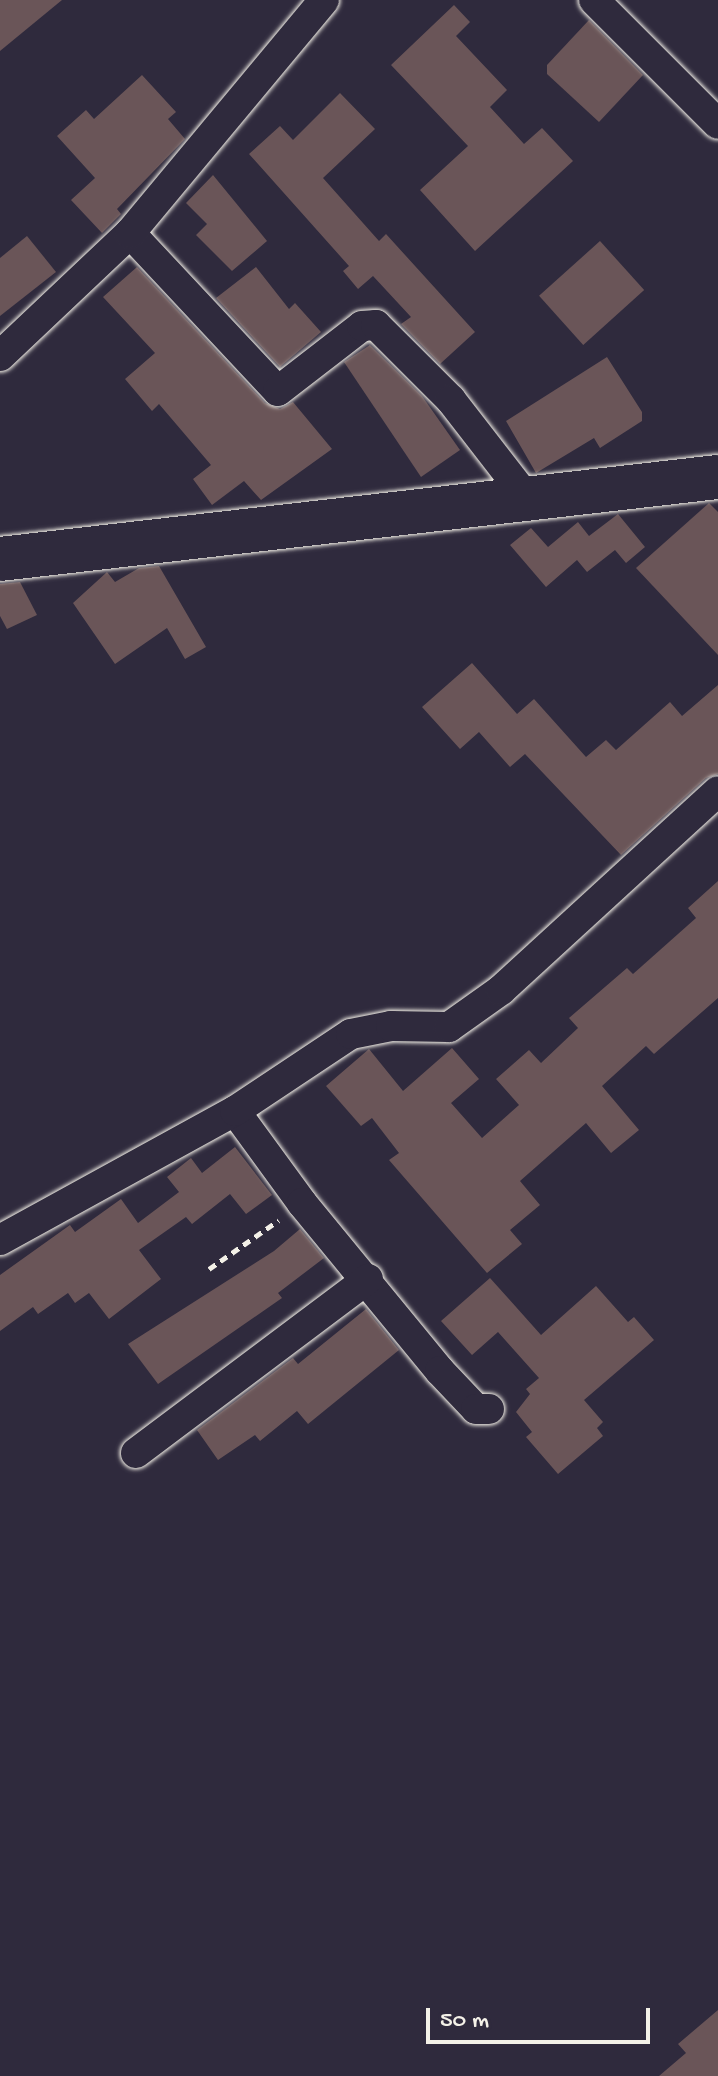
<!DOCTYPE html>
<html>
<head>
<meta charset="utf-8">
<style>
	body { margin:0 }
	#map { position:relative; width:718px; height:2076px; overflow:hidden; background:#2f2a3d; font-family:"Gochi Hand",sans-serif }
	div>[style] { position:absolute }
	[style*='--x'] { left:calc(var(--x)*1px); top:calc(var(--y)*1px); width:calc(var(--w)*1px); rotate:calc(var(--a)*1deg) }
	.building>* { inset:0; background:#6a5558; transform-origin:0 0 }
	.path>* { height:5px; margin-top:-2.5px; transform-origin:0; background:repeating-linear-gradient(90deg,#f4f1e8 0 8px,transparent 0 14px) }
	.roads { filter:drop-shadow(0 0 2px #f4f1e8) drop-shadow(0 0 2px #f4f1e8) }
	.street>* { height:30px; margin:-15px; padding:0 15px; transform-origin:15px; border-radius:15px; background:#2f2a3d }
	.secondary>* { height:44px; margin:-22px; padding:0 22px; transform-origin:22px; border-radius:22px; background:#2f2a3d }
	span { translate:-50% -50%; white-space:nowrap; text-align:center; line-height:1.15; -webkit-text-stroke:6px #2f2a3d; paint-order:stroke }
	.scale { position:absolute; left:426px; top:2008px; width:224px; height:36px; box-sizing:border-box; border:4px solid #f4f1e8; border-top:0; padding-left:10px; font-size:24px; line-height:28px; white-space:nowrap; color:#f4f1e8; -webkit-text-stroke:6px #2f2a3d; paint-order:stroke }
</style>
</head>
<body>
<div id="map">
	<div class="building">
		<div style="clip-path:polygon(0 0,62px 0,0 51px)"></div>
		<div style="clip-path:polygon(454px 5px,470px 22px,456px 36px,507px 90px,490px 107px,524px 144px,542px 128px,573px 161px,475px 251px,420px 190px,468px 146px,391px 65px)"></div>
		<div style="clip-path:polygon(589px 20px,643px 75px,599px 122px,547px 74px,547px 65px)"></div>
		<div style="clip-path:polygon(142px 75px,176px 112px,168px 119px,185px 139px,117px 209px,121px 214px,102px 233px,71px 200px,95px 178px,57px 136px,86px 110px,94px 119px)"></div>
		<div style="clip-path:polygon(340px 93px,375px 129px,323px 178px,379px 241px,386px 234px,475px 332px,440px 364px,401px 324px,411px 317px,373px 276px,358px 289px,343px 271px,349px 266px,249px 154px,280px 126px,293px 140px)"></div>
		<div style="clip-path:polygon(213px 175px,267px 241px,232px 271px,196px 235px,207px 224px,186px 203px)"></div>
		<div style="clip-path:polygon(27px 236px,56px 272px,0 316px,0 258px)"></div>
		<div style="left:600px;top:241px;width:66px;height:82px;rotate:48deg"></div>
		<div style="clip-path:polygon(137px 267px,265px 403px,280px 409px,293px 402px,332px 449px,261px 500px,244px 481px,212px 505px,193px 479px,211px 465px,159px 404px,152px 411px,125px 379px,155px 353px,103px 297px)"></div>
		<div style="clip-path:polygon(256px 267px,289px 309px,295px 303px,321px 332px,280px 367px,216px 298px)"></div>
		<div style="clip-path:polygon(370px 345px,422px 396px,460px 450px,421px 477px,344px 362px)"></div>
		<div style="clip-path:polygon(607px 357px,642px 412px,642px 421px,600px 448px,594px 438px,536px 473px,506px 421px)"></div>
		<div style="clip-path:polygon(709px 503px,718px 512px,718px 655px,636px 568px)"></div>
		<div style="clip-path:polygon(618px 514px,645px 547px,626px 563px,615px 550px,587px 572px,577px 560px,546px 587px,510px 545px,531px 528px,548px 547px,578px 522px,589px 536px)"></div>
		<div style="clip-path:polygon(159px 566px,206px 647px,185px 659px,167px 628px,115px 664px,73px 603px,107px 572px,115px 582px,139px 568px)"></div>
		<div style="clip-path:polygon(20px 582px,37px 615px,7px 629px,0 616px,0 584px)"></div>
		<div style="clip-path:polygon(472px 663px,517px 714px,534px 699px,586px 757px,606px 740px,616px 750px,670px 702px,682px 716px,718px 685px,718px 774px,706px 778px,621px 855px,525px 754px,510px 767px,479px 732px,460px 749px,422px 707px)"></div>
		<div style="clip-path:polygon(718px 881px,718px 998px,654px 1054px,646px 1046px,602px 1086px,639px 1130px,611px 1153px,586px 1123px,520px 1181px,540px 1205px,510px 1230px,522px 1244px,487px 1273px,389px 1160px,399px 1153px,372px 1118px,361px 1126px,326px 1086px,369px 1049px,403px 1091px,452px 1048px,479px 1079px,451px 1103px,482px 1138px,519px 1105px,496px 1079px,529px 1050px,541px 1063px,578px 1028px,569px 1018px,627px 968px,633px 974px,696px 918px,688px 908px)"></div>
		<div style="clip-path:polygon(235px 1147px,272px 1195px,246px 1214px,230px 1194px,192px 1224px,186px 1217px,139px 1250px,161px 1279px,109px 1319px,89px 1293px,75px 1303px,68px 1293px,38px 1314px,33px 1307px,0 1331px,0 1275px,70px 1225px,75px 1232px,121px 1199px,138px 1223px,179px 1192px,167px 1177px,191px 1158px,202px 1173px)"></div>
		<div style="clip-path:polygon(300px 1229px,324px 1258px,278px 1293px,282px 1298px,158px 1384px,128px 1344px,274px 1251px)"></div>
		<div style="clip-path:polygon(490px 1278px,541px 1335px,596px 1286px,628px 1322px,634px 1317px,654px 1340px,584px 1400px,603px 1422px,597px 1428px,603px 1436px,558px 1474px,526px 1437px,532px 1432px,516px 1412px,530px 1394px,526px 1389px,539px 1378px,498px 1332px,472px 1355px,441px 1321px)"></div>
		<div style="clip-path:polygon(366px 1309px,399px 1350px,308px 1424px,297px 1411px,260px 1441px,255px 1435px,218px 1460px,197px 1430px,293px 1358px,298px 1364px)"></div>
		<div style="clip-path:polygon(718px 2010px,718px 2076px,659px 2076px,686px 2053px,678px 2044px)"></div>
	</div>
	<div class="path">
		<div style="--x:209;--y:1269;--w:85;--a:-35"></div>
	</div>
	<div class="roads">
		<div class="street">
			<div style="--x:594;--y:0;--w:175;--a:45"></div>
			<div style="--x:130;--y:233;--w:216;--a:46.9"></div>
			<div style="--x:278;--y:391;--w:106;--a:-37.7"></div>
			<div style="--x:362;--y:326;--w:14;--a:-4"></div>
			<div style="--x:376;--y:325;--w:106;--a:45"></div>
			<div style="--x:451;--y:400;--w:124;--a:52.2"></div>
			<div style="--x:0;--y:356;--w:179;--a:-43.4"></div>
			<div style="--x:130;--y:233;--w:303;--a:-50.2"></div>
			<div style="--x:235;--y:1111;--w:114;--a:53.9"></div>
			<div style="--x:302;--y:1203;--w:217;--a:50.6"></div>
			<div style="--x:440;--y:1371;--w:52;--a:46.5"></div>
			<div style="--x:476;--y:1409;--w:13;--a:0"></div>
			<div style="--x:0;--y:1240;--w:268;--a:-28.8"></div>
			<div style="--x:235;--y:1111;--w:139;--a:-33.6"></div>
			<div style="--x:351;--y:1034;--w:41;--a:-11.3"></div>
			<div style="--x:391;--y:1026;--w:58;--a:1"></div>
			<div style="--x:449;--y:1027;--w:64;--a:-35.4"></div>
			<div style="--x:501;--y:990;--w:294;--a:-42.5"></div>
			<div style="--x:136;--y:1453;--w:290;--a:-36.9"></div>
		</div>
		<div class="secondary">
			<div style="--x:0;--y:559;--w:723;--a:-6.52"></div>
		</div>
	</div>
	<div class="scale">50 m</div>
</div>
</body>
</html>
